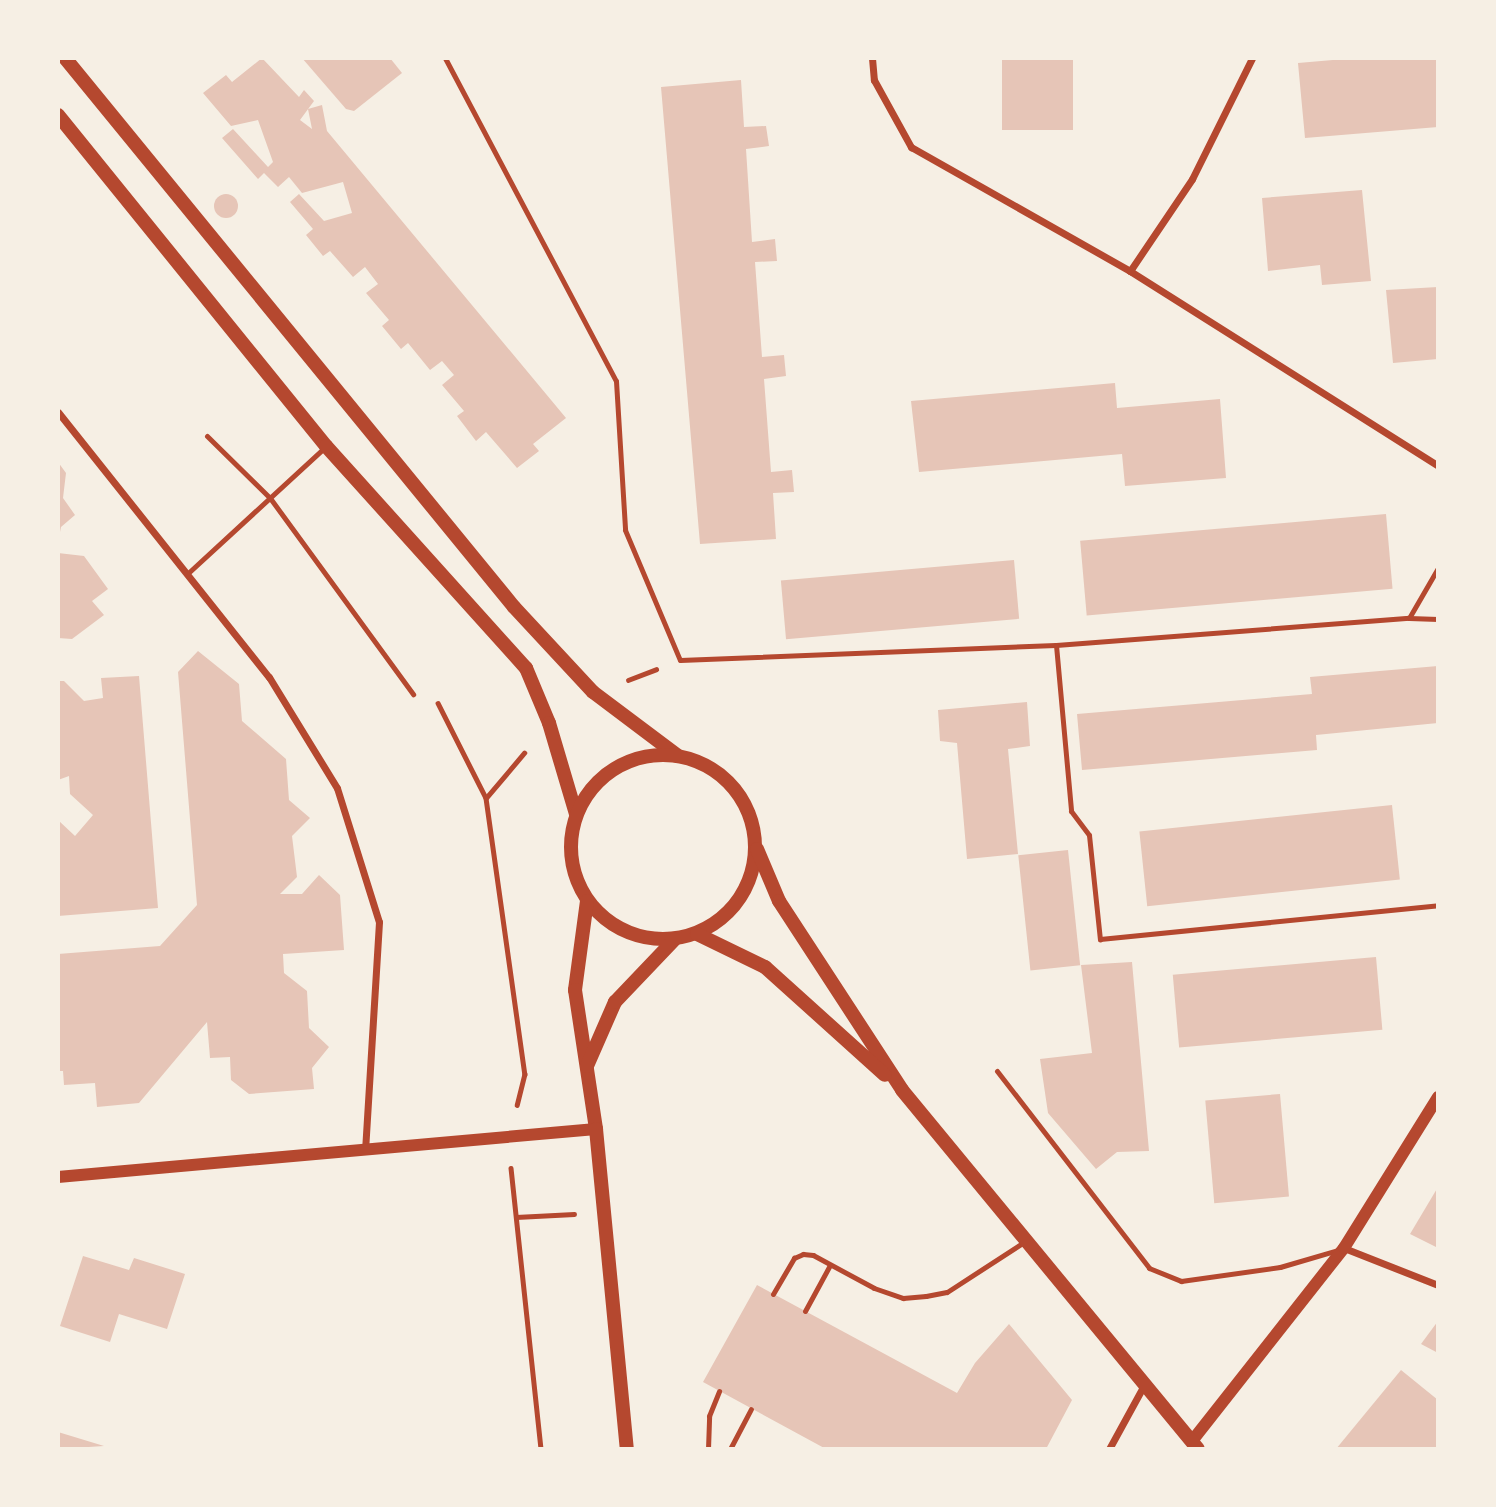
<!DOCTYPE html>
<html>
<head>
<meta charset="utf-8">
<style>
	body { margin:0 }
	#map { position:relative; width:1496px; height:1507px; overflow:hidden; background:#f6efe4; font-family:"Nunito Sans",sans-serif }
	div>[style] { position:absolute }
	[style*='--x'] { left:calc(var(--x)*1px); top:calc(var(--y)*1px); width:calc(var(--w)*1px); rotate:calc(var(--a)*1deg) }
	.building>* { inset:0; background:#e6c5b7; transform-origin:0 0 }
	.round { border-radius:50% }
	.path>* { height:4.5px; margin:-2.25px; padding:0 2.25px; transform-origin:2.25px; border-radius:2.25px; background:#b5482f }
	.service>* { height:5px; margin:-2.5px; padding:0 2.5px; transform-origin:2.5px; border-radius:2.5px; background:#b5482f }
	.minor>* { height:7px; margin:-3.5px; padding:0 3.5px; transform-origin:3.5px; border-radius:3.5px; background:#b5482f }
	.tertiary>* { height:12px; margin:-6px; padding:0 6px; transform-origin:6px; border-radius:6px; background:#b5482f }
	.secondary>* { height:14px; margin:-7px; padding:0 7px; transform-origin:7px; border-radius:7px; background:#b5482f }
	.secondary>.ring { margin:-7px; padding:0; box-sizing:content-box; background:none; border:14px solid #b5482f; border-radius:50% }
	span { translate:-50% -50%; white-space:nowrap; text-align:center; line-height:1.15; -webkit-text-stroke:5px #f6efe4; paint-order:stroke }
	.frame { position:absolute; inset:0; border:60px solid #f6efe4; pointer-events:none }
</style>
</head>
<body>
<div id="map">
	<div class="building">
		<div style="clip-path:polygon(262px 58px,299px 97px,304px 90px,314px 101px,300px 120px,312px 129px,308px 109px,322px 105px,327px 131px,566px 418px,533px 444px,539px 451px,517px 468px,486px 432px,476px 441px,457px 416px,464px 411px,442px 385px,454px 375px,442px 361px,430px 370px,408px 343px,401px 349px,382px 326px,389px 320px,366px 293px,378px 284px,365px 267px,353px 277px,330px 251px,323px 256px,306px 235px,313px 229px,290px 202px,299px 194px,324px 221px,352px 213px,343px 182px,302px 193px,289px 177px,278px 187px,264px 173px,258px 179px,222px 138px,233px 129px,268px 167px,273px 162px,258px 120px,231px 126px,203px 93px,226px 75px,232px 82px)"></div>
		<div style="clip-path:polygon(302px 58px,390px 58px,402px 73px,354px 111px,346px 109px)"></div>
		<div style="left:1002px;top:58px;width:71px;height:72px"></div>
		<div style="clip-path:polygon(1356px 58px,1438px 58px,1438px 127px,1305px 138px,1298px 63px)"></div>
		<div style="clip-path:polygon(741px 80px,744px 127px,766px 126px,769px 146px,746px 149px,752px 242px,775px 239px,777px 261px,755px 262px,762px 357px,784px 355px,786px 376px,764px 379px,771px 472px,792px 470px,794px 492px,773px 493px,776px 539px,700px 544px,661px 87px)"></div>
		<div style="clip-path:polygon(1362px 190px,1371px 281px,1322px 285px,1320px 265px,1268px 271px,1262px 198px)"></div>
		<div class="round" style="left:214px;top:194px;width:24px;height:24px"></div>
		<div style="clip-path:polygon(1438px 287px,1438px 359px,1393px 363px,1386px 290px)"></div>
		<div style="clip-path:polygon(1115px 383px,1117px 408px,1220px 399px,1226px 478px,1125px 486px,1122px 454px,919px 472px,911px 401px)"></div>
		<div style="clip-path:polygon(58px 462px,66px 473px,63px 498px,75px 515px,61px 527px,59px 537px)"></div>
		<div style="left:1386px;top:514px;width:75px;height:307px;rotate:85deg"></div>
		<div style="clip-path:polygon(58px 553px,84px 556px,108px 589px,92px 601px,104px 615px,72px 639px,58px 638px)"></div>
		<div style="left:1014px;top:560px;width:59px;height:234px;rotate:85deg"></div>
		<div style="clip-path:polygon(198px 651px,239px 684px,242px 721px,286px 759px,289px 800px,310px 818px,292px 836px,297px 877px,280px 894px,302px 894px,319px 875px,340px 895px,344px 950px,283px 954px,284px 973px,307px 991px,309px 1028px,329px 1047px,312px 1068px,314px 1089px,249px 1094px,231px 1080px,230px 1057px,210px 1058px,207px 1022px,139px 1103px,97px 1107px,95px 1083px,64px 1085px,63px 1071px,58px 1071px,58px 954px,160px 946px,197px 905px,178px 672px)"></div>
		<div style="clip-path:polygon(1438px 666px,1438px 723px,1316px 735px,1317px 750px,1082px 770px,1077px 714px,1312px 694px,1310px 677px)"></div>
		<div style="clip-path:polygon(139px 676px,158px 908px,58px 916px,58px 820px,75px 836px,93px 815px,70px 794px,69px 776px,58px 780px,58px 681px,64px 681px,84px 701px,103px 698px,101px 678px)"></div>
		<div style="clip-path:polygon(1027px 702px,1030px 746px,1008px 749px,1018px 854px,967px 859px,957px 743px,940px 741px,938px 710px)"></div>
		<div style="left:1392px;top:805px;width:75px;height:254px;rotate:84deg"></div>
		<div style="left:1068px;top:850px;width:116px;height:50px;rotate:84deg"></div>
		<div style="left:1376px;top:957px;width:73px;height:204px;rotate:85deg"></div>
		<div style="clip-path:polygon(1132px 962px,1149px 1151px,1117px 1152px,1096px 1169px,1048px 1113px,1040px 1059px,1092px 1053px,1081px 965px)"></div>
		<div style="left:1280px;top:1094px;width:103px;height:75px;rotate:85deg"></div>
		<div style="clip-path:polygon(1438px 1187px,1438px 1248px,1410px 1234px)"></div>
		<div style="clip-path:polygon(83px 1256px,129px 1270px,134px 1258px,185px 1274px,167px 1329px,119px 1314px,110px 1342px,60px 1326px)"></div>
		<div style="clip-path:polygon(757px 1285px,957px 1393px,975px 1363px,1009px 1324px,1072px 1400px,1046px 1449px,826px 1449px,703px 1382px)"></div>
		<div style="clip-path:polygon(1438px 1321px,1438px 1353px,1421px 1344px)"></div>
		<div style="clip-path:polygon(1401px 1370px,1438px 1400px,1438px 1449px,1336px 1449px)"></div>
		<div style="clip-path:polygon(58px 1432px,104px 1446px,58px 1449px)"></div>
	</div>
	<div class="path">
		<div style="--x:628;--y:680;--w:30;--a:-21"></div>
		<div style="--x:438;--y:703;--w:106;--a:63.2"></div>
		<div style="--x:486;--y:798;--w:279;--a:82"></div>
		<div style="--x:525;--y:1074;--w:32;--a:104"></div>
		<div style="--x:486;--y:798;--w:59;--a:-49.8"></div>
		<div style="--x:511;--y:1168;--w:283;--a:83.9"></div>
		<div style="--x:516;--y:1217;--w:58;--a:-3"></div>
	</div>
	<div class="service">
		<div style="--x:445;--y:58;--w:365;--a:62.1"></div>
		<div style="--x:616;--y:381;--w:149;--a:86.5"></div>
		<div style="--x:625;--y:530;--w:141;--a:67.1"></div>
		<div style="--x:680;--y:660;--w:376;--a:-2.3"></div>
		<div style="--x:1056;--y:645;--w:354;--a:-4.4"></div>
		<div style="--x:1409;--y:618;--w:58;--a:-59.9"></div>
		<div style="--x:207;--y:436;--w:88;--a:44.5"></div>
		<div style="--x:270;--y:498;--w:243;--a:53.9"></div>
		<div style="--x:187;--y:574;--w:186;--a:-42.6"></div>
		<div style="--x:1409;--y:618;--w:29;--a:2"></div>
		<div style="--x:1056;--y:645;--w:167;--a:84.8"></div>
		<div style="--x:1071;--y:811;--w:30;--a:53"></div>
		<div style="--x:1089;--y:835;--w:105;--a:84"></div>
		<div style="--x:1100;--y:939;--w:340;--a:-5.7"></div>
		<div style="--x:997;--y:1071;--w:249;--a:52.3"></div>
		<div style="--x:1149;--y:1268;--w:35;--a:22"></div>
		<div style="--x:1181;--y:1281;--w:100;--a:-8"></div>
		<div style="--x:1280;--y:1267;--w:60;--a:-16.3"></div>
		<div style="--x:773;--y:1294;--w:42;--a:-59.7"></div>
		<div style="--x:794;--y:1258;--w:10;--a:-24"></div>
		<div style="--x:803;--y:1254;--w:10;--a:6"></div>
		<div style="--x:813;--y:1255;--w:69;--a:28.4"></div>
		<div style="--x:874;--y:1288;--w:31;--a:19"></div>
		<div style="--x:903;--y:1298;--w:23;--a:-5"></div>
		<div style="--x:926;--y:1296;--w:21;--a:-11"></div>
		<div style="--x:947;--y:1292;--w:92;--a:-33"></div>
		<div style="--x:805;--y:1311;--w:52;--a:-61.5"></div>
		<div style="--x:708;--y:1449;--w:33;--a:-88"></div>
		<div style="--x:709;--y:1416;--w:27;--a:-68"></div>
		<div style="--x:730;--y:1449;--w:45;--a:-62.3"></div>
	</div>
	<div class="minor">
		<div style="--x:872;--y:58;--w:22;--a:85"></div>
		<div style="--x:874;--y:80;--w:77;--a:61.1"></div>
		<div style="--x:911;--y:147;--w:252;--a:29.5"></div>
		<div style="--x:1130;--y:271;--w:365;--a:32.3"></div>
		<div style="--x:1130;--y:271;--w:111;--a:-56"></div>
		<div style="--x:1192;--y:179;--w:135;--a:-63.6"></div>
		<div style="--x:58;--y:412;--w:339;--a:51.5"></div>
		<div style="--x:269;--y:677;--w:130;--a:58.5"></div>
		<div style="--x:337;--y:788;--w:140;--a:72.6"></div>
		<div style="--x:379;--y:922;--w:229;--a:93.5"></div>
		<div style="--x:1344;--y:1248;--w:101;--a:21.5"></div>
		<div style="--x:1109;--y:1449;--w:71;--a:-61.3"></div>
	</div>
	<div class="tertiary">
		<div style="--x:58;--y:1177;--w:540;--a:-5.1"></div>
		<div style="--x:1192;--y:1441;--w:246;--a:-51.8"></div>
		<div style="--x:1344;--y:1248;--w:178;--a:-58.1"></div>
	</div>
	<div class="secondary">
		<div style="--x:65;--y:58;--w:709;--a:50.72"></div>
		<div style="--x:514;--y:607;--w:116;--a:47.1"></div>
		<div style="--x:593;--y:692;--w:105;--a:36.9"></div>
		<div style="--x:58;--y:115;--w:426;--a:51"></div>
		<div style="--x:326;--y:446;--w:299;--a:48"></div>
		<div style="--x:526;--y:668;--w:60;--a:67.3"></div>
		<div style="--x:549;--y:723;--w:95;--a:73.5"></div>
		<div class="ring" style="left:571px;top:755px;width:170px;height:170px"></div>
		<div style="--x:757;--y:849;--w:56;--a:67.1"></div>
		<div style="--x:779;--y:901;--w:225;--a:56.9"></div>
		<div style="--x:902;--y:1090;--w:465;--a:50.5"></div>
		<div style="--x:587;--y:901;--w:90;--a:97.7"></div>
		<div style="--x:575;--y:990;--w:141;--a:81.4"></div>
		<div style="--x:596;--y:1129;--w:321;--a:84.5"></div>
		<div style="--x:697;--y:934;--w:76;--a:25.9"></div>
		<div style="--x:765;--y:967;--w:161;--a:42"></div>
		<div style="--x:587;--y:1066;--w:70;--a:-66.4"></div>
		<div style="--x:615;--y:1002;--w:86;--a:-46.4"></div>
	</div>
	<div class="frame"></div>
</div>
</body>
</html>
